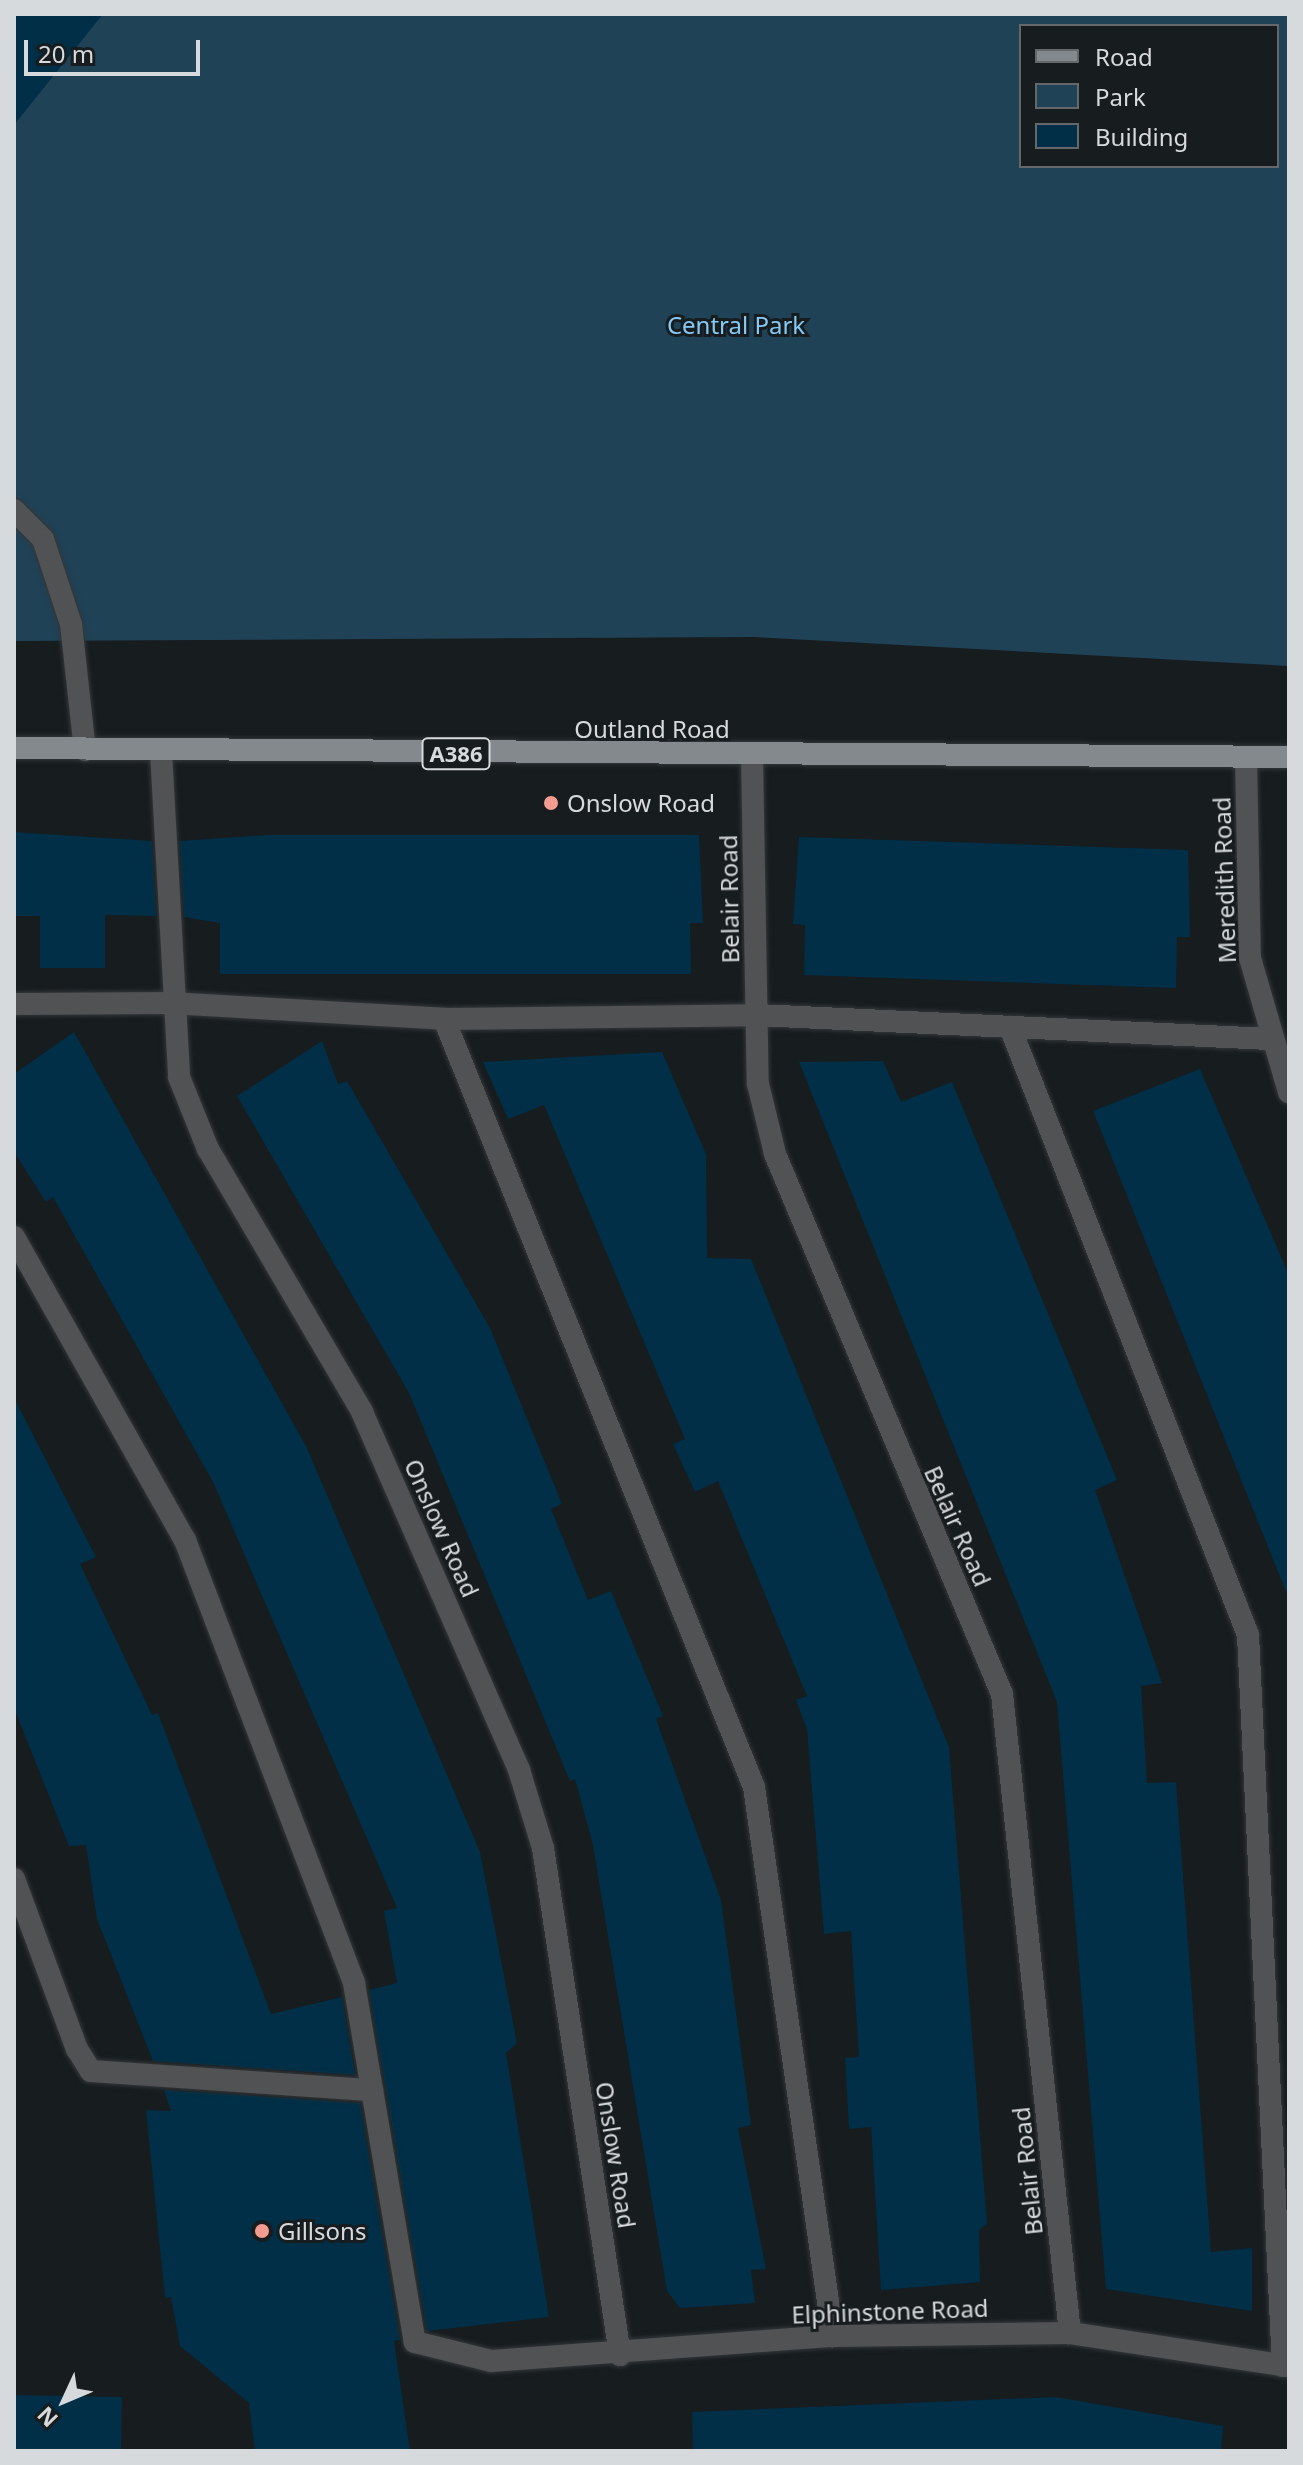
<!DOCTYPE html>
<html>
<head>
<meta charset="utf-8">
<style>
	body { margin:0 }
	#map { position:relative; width:1303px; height:2465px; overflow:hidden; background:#171c1f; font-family:"Noto Sans",sans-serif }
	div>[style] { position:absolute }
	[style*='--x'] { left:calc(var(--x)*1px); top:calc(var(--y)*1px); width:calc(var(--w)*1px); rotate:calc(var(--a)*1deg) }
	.green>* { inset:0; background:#204257 }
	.building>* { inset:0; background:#002f47; transform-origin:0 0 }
	.roads { filter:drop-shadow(0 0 2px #323739) drop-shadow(0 0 2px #323739) }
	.service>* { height:22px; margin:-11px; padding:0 11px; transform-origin:11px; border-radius:11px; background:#505254 }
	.minor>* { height:22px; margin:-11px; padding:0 11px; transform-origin:11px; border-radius:11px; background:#505254 }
	.primary>* { height:22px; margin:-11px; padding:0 11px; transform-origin:11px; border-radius:11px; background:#84898d }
	.dots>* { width:22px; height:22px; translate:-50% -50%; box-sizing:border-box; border:4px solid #171c1f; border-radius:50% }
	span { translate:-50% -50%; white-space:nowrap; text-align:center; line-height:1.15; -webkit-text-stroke:6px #171c1f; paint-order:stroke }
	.shield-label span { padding:2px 6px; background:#171c1f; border:2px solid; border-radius:6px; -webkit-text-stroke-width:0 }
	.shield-label { font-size:22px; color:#d7dadc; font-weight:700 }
	.park-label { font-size:24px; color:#85caf7 }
	.street-label { font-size:24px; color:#d7dadc }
	.poi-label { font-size:24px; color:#d7dadc }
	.left { translate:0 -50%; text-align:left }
	.frame { position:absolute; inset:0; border:16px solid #d7dadc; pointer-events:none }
	.legend { position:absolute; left:1019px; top:24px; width:260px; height:144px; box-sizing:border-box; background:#171c1f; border:2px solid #64686b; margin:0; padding:10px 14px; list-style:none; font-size:24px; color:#d7dadc }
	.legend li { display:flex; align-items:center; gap:16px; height:40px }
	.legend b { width:40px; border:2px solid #64686b }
	.north { position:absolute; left:24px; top:2361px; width:80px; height:80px; -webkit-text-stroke:6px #171c1f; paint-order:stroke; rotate:226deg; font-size:22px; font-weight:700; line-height:32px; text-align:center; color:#d7dadc }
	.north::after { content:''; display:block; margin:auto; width:28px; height:36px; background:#d7dadc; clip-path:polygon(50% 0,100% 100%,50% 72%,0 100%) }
	.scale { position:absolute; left:24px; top:40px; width:176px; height:36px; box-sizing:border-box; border:4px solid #d7dadc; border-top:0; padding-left:10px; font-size:24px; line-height:28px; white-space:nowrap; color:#d7dadc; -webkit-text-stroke:6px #171c1f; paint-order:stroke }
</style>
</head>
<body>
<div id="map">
	<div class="green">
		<div style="clip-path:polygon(evenodd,14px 14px,1289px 14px,1289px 666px,754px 637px,14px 641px,14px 14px,1021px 26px,1277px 26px,1277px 166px,1021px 166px,1021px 26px)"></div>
	</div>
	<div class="building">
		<div style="clip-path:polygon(14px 14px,103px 14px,14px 125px)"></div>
		<div style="clip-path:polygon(14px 832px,152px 841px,156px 916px,105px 915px,105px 968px,40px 968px,40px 916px,14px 916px)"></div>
		<div style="clip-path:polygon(267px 835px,699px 835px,703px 923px,690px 923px,691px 974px,220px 974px,220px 923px,184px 917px,180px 841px)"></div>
		<div style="clip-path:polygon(799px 837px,1188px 850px,1190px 937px,1177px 937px,1176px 988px,804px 975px,805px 925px,793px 924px)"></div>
		<div style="clip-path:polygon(74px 1032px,306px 1446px,480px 1852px,517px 2043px,506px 2053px,549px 2317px,427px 2331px,369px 1990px,397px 1983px,384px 1911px,397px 1908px,213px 1482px,53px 1197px,46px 1202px,14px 1152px,14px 1074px)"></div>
		<div style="clip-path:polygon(322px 1041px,338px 1084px,347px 1081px,490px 1328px,562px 1504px,551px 1509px,588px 1600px,611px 1591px,663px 1716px,656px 1719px,721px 1900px,751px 2125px,738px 2128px,766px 2269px,751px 2270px,755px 2303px,680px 2308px,667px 2291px,593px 1845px,575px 1779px,570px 1781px,409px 1393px,237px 1096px)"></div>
		<div style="clip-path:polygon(662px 1052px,706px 1154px,707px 1258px,751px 1259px,949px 1747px,987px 2224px,979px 2230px,980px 2282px,881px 2290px,871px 2127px,849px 2129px,845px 2058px,859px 2057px,851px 1931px,824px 1934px,807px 1729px,796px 1700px,807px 1696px,718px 1481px,695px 1492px,673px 1444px,685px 1439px,544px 1105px,508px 1119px,483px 1062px)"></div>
		<div style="clip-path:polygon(883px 1061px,901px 1102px,952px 1082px,1117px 1480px,1095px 1490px,1162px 1683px,1141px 1686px,1147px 1783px,1176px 1782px,1211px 2252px,1252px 2248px,1252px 2311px,1106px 2289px,1057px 1702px,799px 1062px)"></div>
		<div style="clip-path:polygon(1200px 1069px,1288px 1273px,1287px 1594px,1093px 1111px)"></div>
		<div style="clip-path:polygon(14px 1398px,96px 1557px,80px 1564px,152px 1715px,158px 1713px,271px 2014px,342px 1997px,355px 2075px,153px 2061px,97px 1919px,86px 1845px,69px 1846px,14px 1708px)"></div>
		<div style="clip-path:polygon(164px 2090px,360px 2103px,400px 2340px,394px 2341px,410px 2451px,255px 2451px,249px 2403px,180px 2346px,171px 2297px,165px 2298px,146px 2110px,171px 2111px)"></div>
		<div style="left:14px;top:2395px;width:108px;height:56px;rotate:1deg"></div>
		<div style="clip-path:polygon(1056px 2397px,1223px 2426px,1221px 2451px,693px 2451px,692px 2412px)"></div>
	</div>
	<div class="roads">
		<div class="service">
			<div style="--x:14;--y:510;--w:41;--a:45"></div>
			<div style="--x:43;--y:539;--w:89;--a:71.8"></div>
			<div style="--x:71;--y:624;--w:127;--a:83.7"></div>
			<div style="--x:14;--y:1004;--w:156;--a:-0.4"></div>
			<div style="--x:170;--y:1003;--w:274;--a:3.3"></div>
			<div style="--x:444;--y:1019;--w:313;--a:-0.7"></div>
			<div style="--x:757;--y:1015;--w:513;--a:2.68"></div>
			<div style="--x:444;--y:1019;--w:828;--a:68.02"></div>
			<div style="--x:754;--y:1787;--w:555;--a:81.81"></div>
			<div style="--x:1010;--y:1027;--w:653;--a:68.62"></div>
			<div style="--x:1248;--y:1635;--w:732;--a:87.26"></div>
			<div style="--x:14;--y:1237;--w:348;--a:60.6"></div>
			<div style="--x:185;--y:1540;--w:474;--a:69.1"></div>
			<div style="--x:354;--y:1983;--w:364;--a:80.4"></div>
			<div style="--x:415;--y:2342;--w:78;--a:14"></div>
			<div style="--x:77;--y:2049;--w:26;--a:58"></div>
			<div style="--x:91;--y:2071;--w:282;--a:3.9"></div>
		</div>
		<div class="minor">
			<div style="--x:161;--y:752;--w:325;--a:86.8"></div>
			<div style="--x:179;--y:1077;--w:78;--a:68.1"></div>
			<div style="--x:208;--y:1149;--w:305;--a:59.6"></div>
			<div style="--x:362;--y:1412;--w:391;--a:66.3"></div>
			<div style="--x:519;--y:1770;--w:82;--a:72.9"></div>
			<div style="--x:543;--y:1848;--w:513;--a:81.36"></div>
			<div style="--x:752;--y:756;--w:328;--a:89"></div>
			<div style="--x:758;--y:1084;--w:72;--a:76.3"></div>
			<div style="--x:775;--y:1154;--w:586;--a:67.2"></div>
			<div style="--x:1002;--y:1694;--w:643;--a:83.93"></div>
			<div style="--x:1246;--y:757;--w:201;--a:88.9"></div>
			<div style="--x:1250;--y:958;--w:140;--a:73.8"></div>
			<div style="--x:14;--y:1879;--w:181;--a:69.7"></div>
			<div style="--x:491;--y:2361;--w:343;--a:-4.2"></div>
			<div style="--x:833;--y:2336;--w:237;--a:-0.7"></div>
			<div style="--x:1070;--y:2333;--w:221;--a:8.6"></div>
		</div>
		<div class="primary">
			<div style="--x:14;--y:748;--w:1275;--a:0.4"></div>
		</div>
	</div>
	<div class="dots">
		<div style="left:551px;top:803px;background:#f59c91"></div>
		<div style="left:262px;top:2231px;background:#f59c91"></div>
	</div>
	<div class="shield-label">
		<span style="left:456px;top:754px">A386</span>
	</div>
	<div class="park-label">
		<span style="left:736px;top:325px">Central Park</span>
	</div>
	<div class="street-label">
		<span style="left:652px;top:729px">Outland Road</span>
		<span style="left:1224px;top:880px;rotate:-92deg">Meredith Road</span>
		<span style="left:729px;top:899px;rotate:-91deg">Belair Road</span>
		<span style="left:958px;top:1526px;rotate:66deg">Belair Road</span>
		<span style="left:442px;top:1528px;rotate:66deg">Onslow Road</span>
		<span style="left:616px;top:2155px;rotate:81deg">Onslow Road</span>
		<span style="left:1027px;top:2171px;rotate:-96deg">Belair Road</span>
		<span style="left:890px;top:2311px;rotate:-2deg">Elphinstone Road</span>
	</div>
	<div class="poi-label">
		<span class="left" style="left:567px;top:803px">Onslow Road</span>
		<span class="left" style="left:278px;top:2231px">Gillsons</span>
	</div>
	<div class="frame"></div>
	<ul class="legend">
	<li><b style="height:10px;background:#84898d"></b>Road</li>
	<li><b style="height:22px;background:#204257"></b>Park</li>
	<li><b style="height:22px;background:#002f47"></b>Building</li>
	</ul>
	<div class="north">N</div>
	<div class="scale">20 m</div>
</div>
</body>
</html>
